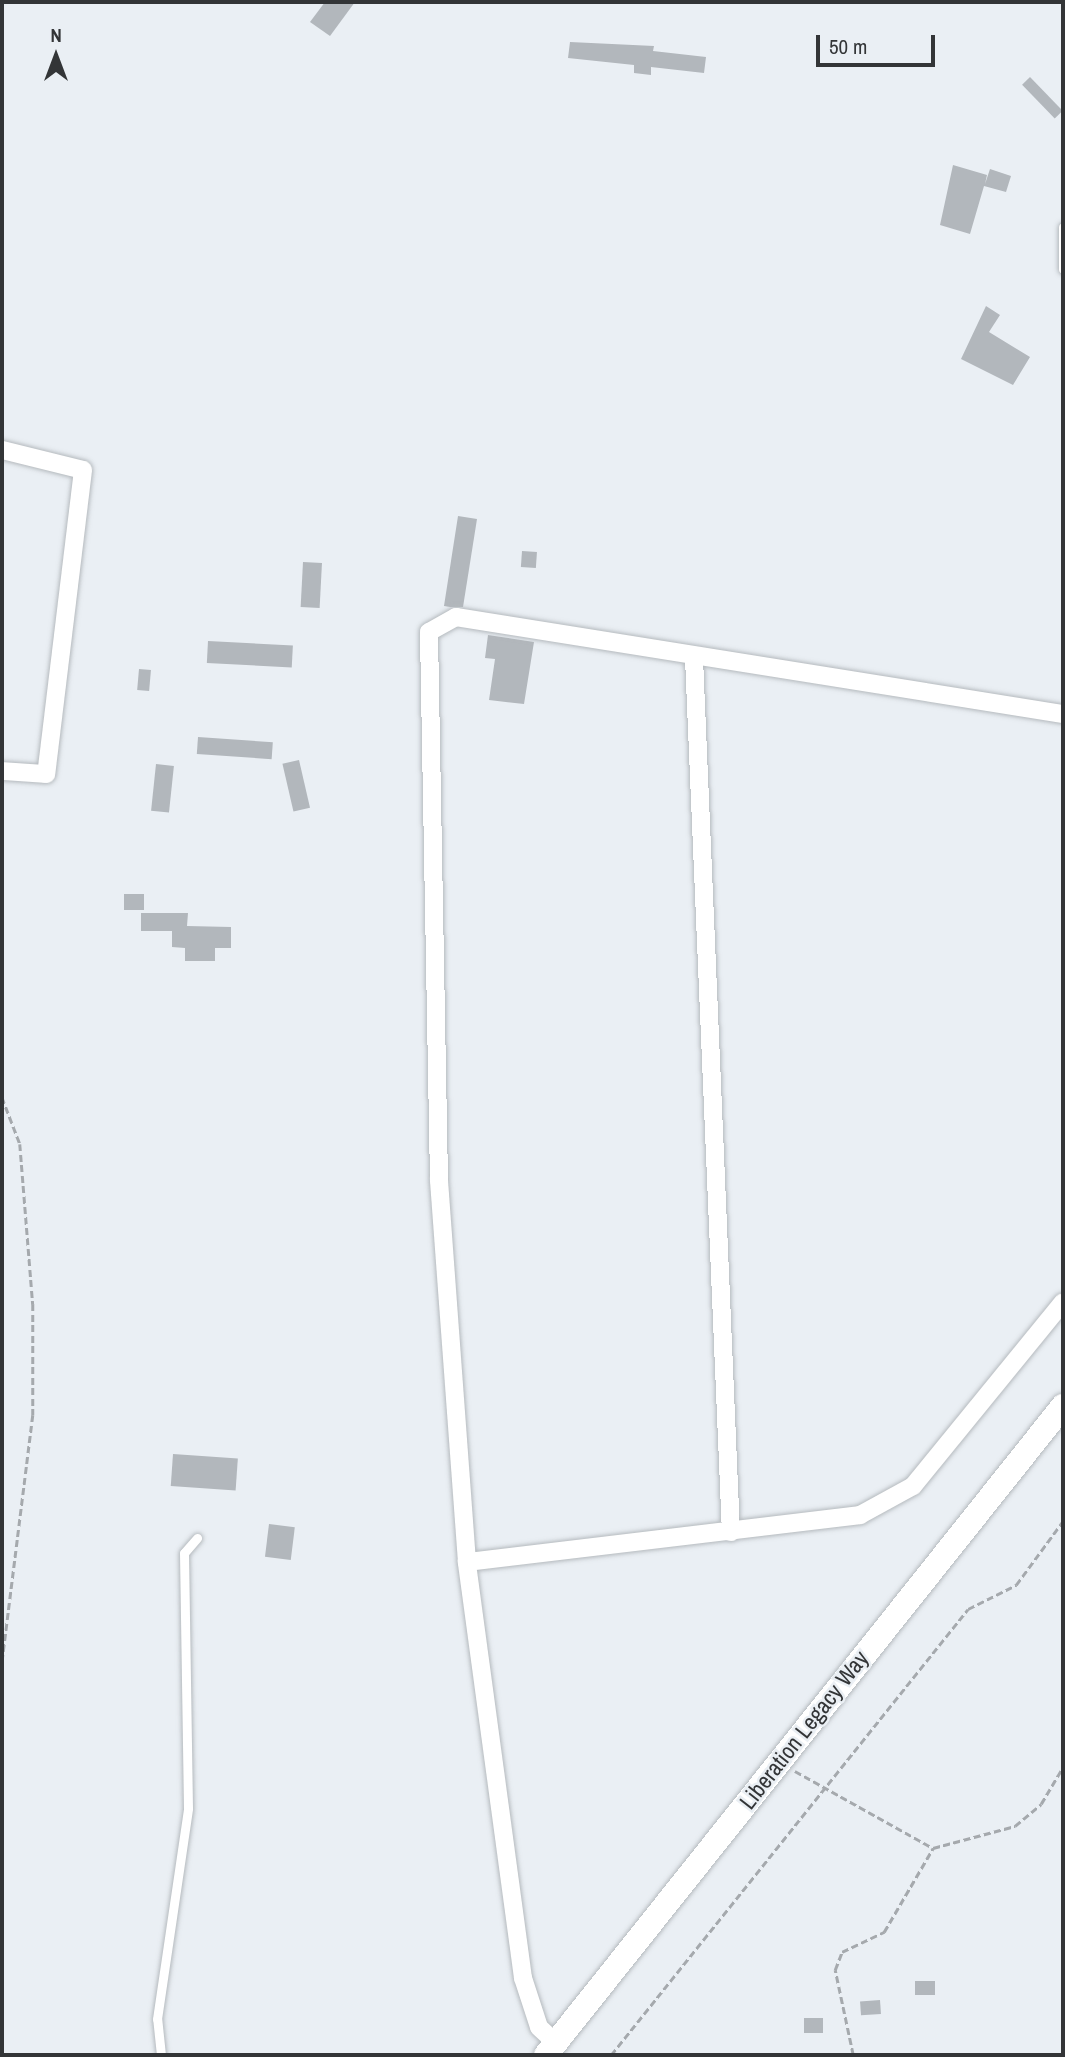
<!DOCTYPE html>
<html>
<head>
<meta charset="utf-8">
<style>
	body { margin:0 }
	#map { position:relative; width:1065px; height:2057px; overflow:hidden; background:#eaeff4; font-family:"Archivo Narrow",sans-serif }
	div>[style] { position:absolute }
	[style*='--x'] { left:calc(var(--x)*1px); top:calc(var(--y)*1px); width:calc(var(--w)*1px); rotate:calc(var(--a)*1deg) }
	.building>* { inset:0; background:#b2b7bc; transform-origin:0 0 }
	.path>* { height:2.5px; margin-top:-1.25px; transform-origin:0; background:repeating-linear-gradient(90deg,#a5a9ad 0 7px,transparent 0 10.5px) }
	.roads { filter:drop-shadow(0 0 2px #b5babe) drop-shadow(0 0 2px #b5babe) }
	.lane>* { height:9px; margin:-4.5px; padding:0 4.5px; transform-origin:4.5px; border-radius:4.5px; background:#fff }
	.street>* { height:18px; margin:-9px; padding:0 9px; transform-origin:9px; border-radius:9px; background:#fff }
	.secondary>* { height:24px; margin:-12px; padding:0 12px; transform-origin:12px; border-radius:12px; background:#fff }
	span { translate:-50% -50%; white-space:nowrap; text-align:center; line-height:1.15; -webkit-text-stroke:5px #eaeff4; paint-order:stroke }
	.street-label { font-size:23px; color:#333537 }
	.frame { position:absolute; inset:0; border:4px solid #333537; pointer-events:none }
	.north { position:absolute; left:21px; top:21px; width:70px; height:70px; -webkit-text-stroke:5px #eaeff4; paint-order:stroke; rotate:0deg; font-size:19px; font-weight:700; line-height:28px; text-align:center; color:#333537 }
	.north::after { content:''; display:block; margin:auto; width:24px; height:32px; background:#333537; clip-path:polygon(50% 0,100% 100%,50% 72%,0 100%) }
	.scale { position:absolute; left:816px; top:35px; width:119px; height:32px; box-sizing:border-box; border:4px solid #333537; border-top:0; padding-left:9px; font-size:21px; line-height:24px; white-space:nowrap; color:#333537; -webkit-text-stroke:5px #eaeff4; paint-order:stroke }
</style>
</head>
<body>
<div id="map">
	<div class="building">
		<div style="clip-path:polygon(325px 2px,355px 2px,330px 36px,310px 22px)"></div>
		<div style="clip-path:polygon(570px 42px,654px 46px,653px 51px,706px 57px,704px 73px,651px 67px,651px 75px,634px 73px,634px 65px,568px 58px)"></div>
		<div style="left:1030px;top:77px;width:47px;height:11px;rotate:46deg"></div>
		<div style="clip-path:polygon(953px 165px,987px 175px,985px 184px,990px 169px,1011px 176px,1006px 192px,984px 186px,970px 234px,940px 225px)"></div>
		<div style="clip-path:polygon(986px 306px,1000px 315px,989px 332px,1030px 357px,1013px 385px,961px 359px)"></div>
		<div style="clip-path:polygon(458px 516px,477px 519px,463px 607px,450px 607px,444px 606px)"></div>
		<div style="left:522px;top:551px;width:15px;height:16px;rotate:4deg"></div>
		<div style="left:303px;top:562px;width:19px;height:45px;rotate:3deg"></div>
		<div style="clip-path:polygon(488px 635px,534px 642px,524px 704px,489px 700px,495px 659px,485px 658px)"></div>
		<div style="left:208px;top:641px;width:85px;height:22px;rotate:3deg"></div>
		<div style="left:139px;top:669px;width:12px;height:21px;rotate:5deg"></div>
		<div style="left:198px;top:737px;width:75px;height:17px;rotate:4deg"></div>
		<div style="left:299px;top:760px;width:49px;height:17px;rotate:77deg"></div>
		<div style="left:156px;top:764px;width:18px;height:47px;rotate:6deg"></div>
		<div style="left:124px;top:894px;width:20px;height:16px"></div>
		<div style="clip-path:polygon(141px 913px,188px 913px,187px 926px,231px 927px,231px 948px,215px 948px,215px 961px,185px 961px,185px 948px,172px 947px,172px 931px,141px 931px)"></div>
		<div style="left:173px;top:1454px;width:65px;height:32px;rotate:4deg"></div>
		<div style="left:269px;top:1524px;width:26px;height:33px;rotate:7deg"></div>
		<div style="left:935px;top:1981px;width:14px;height:20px;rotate:90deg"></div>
		<div style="left:880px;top:2000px;width:14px;height:20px;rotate:86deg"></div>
		<div style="left:823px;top:2018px;width:15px;height:19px;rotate:90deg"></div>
	</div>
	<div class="path">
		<div style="--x:2;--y:1097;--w:50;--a:69"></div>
		<div style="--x:20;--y:1144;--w:161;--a:85.4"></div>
		<div style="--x:33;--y:1304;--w:111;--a:90"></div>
		<div style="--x:33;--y:1415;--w:251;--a:97.1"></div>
		<div style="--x:795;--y:1771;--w:158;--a:29.2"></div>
		<div style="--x:933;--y:1848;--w:85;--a:-15"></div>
		<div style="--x:1015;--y:1826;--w:34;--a:-40"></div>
		<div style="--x:1041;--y:1804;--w:43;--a:-59.3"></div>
		<div style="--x:611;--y:2055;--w:571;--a:-51.32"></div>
		<div style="--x:968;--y:1609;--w:54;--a:-26.6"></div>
		<div style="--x:1016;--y:1585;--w:79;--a:-53.7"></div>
		<div style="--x:853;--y:2055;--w:87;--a:-102"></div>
		<div style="--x:835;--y:1970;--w:19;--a:-69"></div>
		<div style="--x:842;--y:1952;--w:47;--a:-25.5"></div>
		<div style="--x:884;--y:1932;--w:97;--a:-59.7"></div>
	</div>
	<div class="roads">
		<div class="lane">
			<div style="--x:1063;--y:227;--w:42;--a:90"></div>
			<div style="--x:161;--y:2055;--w:36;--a:-96"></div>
			<div style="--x:157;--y:2019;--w:213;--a:-81.6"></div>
			<div style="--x:188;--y:1808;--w:255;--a:-90.9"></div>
			<div style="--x:184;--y:1553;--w:20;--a:-49"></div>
		</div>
		<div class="street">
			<div style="--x:2;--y:450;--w:83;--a:13.9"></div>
			<div style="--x:83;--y:470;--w:306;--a:96.9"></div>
			<div style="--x:46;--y:774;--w:44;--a:-176.1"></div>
			<div style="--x:694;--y:658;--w:875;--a:87.58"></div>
			<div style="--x:467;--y:1562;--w:396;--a:-6.8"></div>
			<div style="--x:860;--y:1515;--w:60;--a:-28.7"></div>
			<div style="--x:913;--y:1486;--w:237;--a:-50.8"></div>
			<div style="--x:556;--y:2043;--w:23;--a:-137"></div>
			<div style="--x:539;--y:2027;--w:52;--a:-108.1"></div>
			<div style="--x:523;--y:1978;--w:420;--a:-97.7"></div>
			<div style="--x:467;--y:1562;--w:383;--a:-94.2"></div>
			<div style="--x:439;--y:1180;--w:548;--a:-91.05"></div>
			<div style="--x:429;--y:632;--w:31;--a:-29"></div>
			<div style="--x:456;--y:617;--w:615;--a:9.08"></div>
		</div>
		<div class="secondary">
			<div style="--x:546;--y:2055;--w:830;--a:-51.46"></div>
		</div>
	</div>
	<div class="street-label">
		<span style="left:804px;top:1730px;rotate:-52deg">Liberation Legacy Way</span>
	</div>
	<div class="frame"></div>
	<div class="north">N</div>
	<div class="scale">50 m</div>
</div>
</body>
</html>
